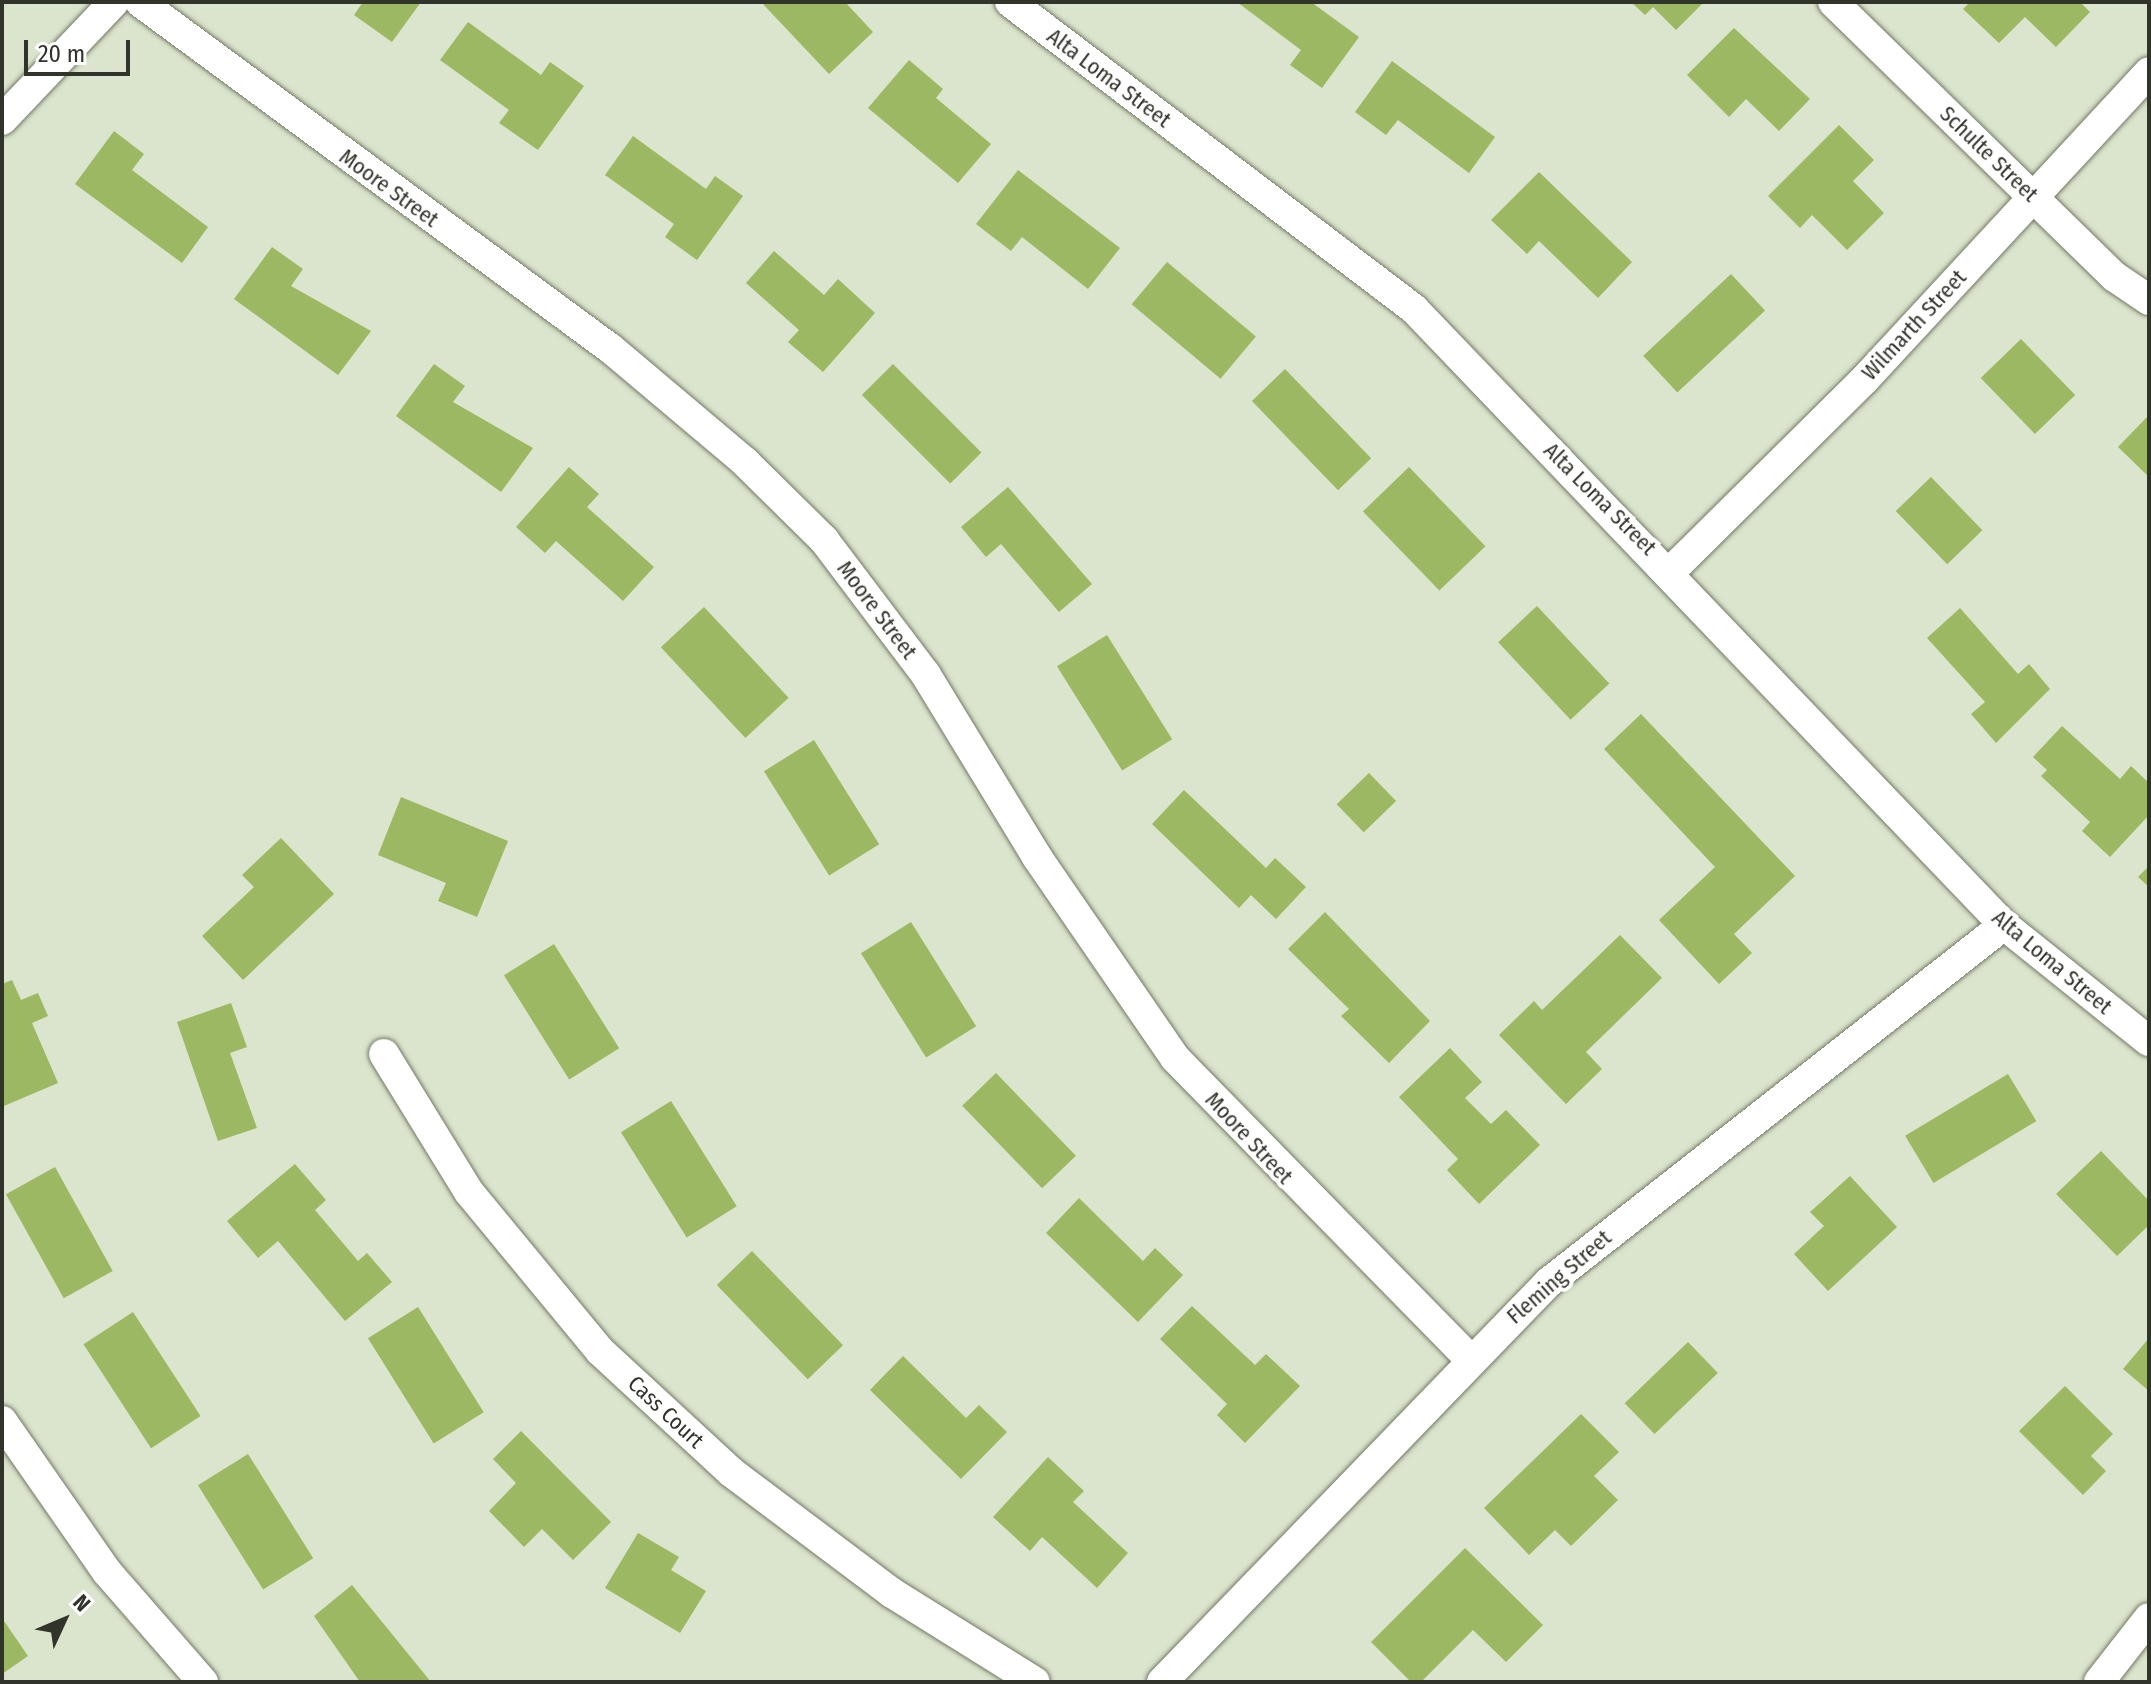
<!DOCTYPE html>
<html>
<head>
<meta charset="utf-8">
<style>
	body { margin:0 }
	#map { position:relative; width:2151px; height:1684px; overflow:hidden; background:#dbe4cc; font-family:"Fira Sans Condensed",sans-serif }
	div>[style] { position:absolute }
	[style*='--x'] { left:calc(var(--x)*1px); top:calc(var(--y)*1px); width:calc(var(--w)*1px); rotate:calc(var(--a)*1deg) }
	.building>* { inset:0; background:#9cb862; transform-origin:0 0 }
	.roads { filter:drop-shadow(0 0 2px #727a65) drop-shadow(0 0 2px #727a65) }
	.minor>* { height:30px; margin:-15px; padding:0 15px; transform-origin:15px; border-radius:15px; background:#fff }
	span { translate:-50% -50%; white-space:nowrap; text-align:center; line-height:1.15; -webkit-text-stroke:8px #fff; paint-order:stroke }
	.street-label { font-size:22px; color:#31342b }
	.frame { position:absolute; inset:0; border:4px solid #31342b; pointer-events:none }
	.north { position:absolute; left:24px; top:1580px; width:80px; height:80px; -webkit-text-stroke:6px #fff; paint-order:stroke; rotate:46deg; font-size:22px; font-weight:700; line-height:32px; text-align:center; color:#31342b }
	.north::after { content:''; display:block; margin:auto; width:28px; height:36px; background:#31342b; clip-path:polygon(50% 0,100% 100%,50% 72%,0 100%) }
	.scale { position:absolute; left:24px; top:40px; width:106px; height:36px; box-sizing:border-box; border:4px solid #31342b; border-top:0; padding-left:10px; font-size:24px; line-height:28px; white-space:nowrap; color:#31342b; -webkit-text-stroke:6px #fff; paint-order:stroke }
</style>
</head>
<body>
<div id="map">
	<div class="building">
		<div style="clip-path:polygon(363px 2px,421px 2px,392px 42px,354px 15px)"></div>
		<div style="clip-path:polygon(761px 2px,845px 2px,873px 32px,829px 74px)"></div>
		<div style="clip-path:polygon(1237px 2px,1311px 2px,1359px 37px,1322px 88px,1290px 65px,1301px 50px)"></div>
		<div style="clip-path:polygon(1631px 2px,1704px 2px,1676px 30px,1653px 7px,1645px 15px)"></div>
		<div style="clip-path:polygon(1970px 2px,2080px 2px,2090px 12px,2056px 47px,2025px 17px,1999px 43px,1963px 9px)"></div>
		<div style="clip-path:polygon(468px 22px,541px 75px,550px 62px,584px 86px,538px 150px,499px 123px,509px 110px,440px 60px)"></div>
		<div style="clip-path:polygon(1734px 28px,1810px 99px,1779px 131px,1746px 99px,1729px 117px,1687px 75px)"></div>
		<div style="clip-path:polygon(909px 60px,943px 89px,936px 98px,991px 144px,958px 183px,868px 108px)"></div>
		<div style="clip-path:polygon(1392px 61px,1495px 137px,1469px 173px,1398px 120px,1386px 135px,1355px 112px)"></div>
		<div style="clip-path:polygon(1839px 125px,1874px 160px,1853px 181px,1884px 213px,1847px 250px,1812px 215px,1800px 228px,1768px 196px)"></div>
		<div style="clip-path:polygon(114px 131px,144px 154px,132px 170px,208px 227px,182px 263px,75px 184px)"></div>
		<div style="clip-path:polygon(633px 136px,706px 189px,715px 176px,743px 196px,697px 260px,665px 237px,674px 224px,605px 175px)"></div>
		<div style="clip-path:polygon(1018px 170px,1120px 248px,1088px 289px,1022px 237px,1011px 251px,976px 224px)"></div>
		<div style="clip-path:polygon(1539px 172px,1632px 262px,1598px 298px,1539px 241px,1527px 254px,1491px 220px)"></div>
		<div style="clip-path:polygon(272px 247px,303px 269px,291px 286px,371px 331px,338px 375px,234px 299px)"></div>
		<div style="clip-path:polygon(774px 251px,824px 295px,838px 279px,875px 313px,823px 372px,788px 342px,799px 330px,746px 283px)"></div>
		<div style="left:1167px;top:262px;width:116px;height:55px;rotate:40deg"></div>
		<div style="left:1731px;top:274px;width:50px;height:120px;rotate:47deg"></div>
		<div style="left:2021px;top:339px;width:78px;height:56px;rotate:46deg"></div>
		<div style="clip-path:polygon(434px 364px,465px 386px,453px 402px,533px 448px,501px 492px,396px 416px)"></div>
		<div style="left:893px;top:364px;width:125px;height:44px;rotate:45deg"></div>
		<div style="left:1285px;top:369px;width:124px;height:46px;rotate:46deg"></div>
		<div style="clip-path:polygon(2149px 415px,2149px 477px,2118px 447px)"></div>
		<div style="clip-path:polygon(569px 467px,599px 494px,587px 507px,654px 567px,623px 601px,556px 541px,545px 553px,516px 527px)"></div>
		<div style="left:1409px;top:467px;width:110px;height:64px;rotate:46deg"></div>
		<div style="left:1931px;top:477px;width:74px;height:49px;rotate:46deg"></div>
		<div style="clip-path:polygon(1008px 487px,1092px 584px,1059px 612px,1001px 544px,986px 557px,961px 527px)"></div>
		<div style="left:1537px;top:606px;width:106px;height:53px;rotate:47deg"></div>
		<div style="left:704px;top:607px;width:124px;height:59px;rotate:47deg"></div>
		<div style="clip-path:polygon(1960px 608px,2018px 674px,2029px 664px,2050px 689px,1996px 743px,1971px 714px,1985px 702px,1927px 638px)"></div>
		<div style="left:1107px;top:635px;width:123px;height:59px;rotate:58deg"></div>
		<div style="clip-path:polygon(1641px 714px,1795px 876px,1734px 934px,1752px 953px,1719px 984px,1659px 920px,1715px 867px,1604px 749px)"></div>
		<div style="clip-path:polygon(2062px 726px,2120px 779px,2131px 766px,2149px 783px,2149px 815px,2110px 857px,2082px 831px,2090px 822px,2041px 776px,2047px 770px,2033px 757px)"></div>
		<div style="left:814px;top:740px;width:123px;height:59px;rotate:58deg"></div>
		<div style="left:1369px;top:773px;width:39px;height:45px;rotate:46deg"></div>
		<div style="clip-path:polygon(1184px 790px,1266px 868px,1275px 858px,1306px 887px,1276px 919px,1251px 895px,1239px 908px,1152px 824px)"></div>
		<div style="clip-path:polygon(401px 797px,508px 841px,477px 917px,438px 901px,446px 883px,378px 855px)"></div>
		<div style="clip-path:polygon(281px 838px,334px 894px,243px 980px,202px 936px,254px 887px,242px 875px)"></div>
		<div style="clip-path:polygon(2149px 866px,2149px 887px,2138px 877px)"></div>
		<div style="clip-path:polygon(1325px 912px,1430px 1021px,1389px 1063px,1341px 1016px,1349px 1009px,1288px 949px)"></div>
		<div style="left:911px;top:922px;width:123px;height:59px;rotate:58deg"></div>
		<div style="clip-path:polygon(1620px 935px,1662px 978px,1586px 1052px,1602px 1069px,1566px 1104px,1499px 1035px,1534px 1001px,1542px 1010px)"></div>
		<div style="left:554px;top:944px;width:123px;height:59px;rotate:58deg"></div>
		<div style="clip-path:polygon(12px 980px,21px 1000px,38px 993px,48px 1016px,32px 1023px,58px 1083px,4px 1106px,2px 984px)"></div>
		<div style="clip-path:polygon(231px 1003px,247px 1047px,230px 1053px,257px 1128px,218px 1141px,177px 1022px)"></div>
		<div style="clip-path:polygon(1450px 1048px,1482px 1082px,1465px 1098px,1491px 1124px,1506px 1110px,1540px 1145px,1479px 1204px,1447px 1170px,1458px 1159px,1399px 1097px)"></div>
		<div style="left:996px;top:1073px;width:115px;height:47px;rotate:46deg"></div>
		<div style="left:2008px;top:1074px;width:55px;height:120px;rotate:59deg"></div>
		<div style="left:671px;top:1101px;width:124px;height:59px;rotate:58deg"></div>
		<div style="clip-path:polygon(2101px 1151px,2149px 1201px,2149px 1225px,2117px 1256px,2056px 1194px)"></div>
		<div style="clip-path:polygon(295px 1164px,326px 1200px,315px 1210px,358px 1261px,367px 1253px,392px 1282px,345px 1321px,278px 1241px,258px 1258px,227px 1221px)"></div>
		<div style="left:55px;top:1167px;width:119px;height:56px;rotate:61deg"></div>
		<div style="clip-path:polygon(1850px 1176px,1897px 1227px,1828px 1291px,1794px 1254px,1824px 1226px,1810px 1212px)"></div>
		<div style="clip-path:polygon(1079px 1198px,1143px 1261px,1155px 1248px,1183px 1275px,1138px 1322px,1046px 1233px)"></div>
		<div style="left:752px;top:1251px;width:131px;height:49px;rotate:46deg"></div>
		<div style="clip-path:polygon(1192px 1306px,1255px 1365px,1266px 1354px,1300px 1386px,1245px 1443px,1217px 1415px,1227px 1404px,1160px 1339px)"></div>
		<div style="left:418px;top:1307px;width:124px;height:59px;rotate:58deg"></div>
		<div style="left:133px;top:1312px;width:124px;height:59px;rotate:57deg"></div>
		<div style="clip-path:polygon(2149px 1338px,2149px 1391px,2123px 1369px)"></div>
		<div style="left:1688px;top:1342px;width:43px;height:88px;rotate:46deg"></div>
		<div style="clip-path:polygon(903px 1356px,966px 1418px,979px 1405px,1007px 1432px,961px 1479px,870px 1390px)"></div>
		<div style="clip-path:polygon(2065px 1386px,2113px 1434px,2091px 1456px,2106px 1471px,2083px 1495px,2019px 1431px)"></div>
		<div style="clip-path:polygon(1581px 1414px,1619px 1452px,1594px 1476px,1618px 1500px,1571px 1546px,1555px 1530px,1529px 1555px,1484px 1508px)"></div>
		<div style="clip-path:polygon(521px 1431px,611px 1522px,573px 1560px,542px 1529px,524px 1547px,489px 1511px,516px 1483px,493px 1459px)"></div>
		<div style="left:248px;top:1454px;width:123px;height:59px;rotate:58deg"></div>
		<div style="clip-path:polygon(1048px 1457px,1084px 1491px,1073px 1502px,1128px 1553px,1097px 1588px,1042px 1537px,1030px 1551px,993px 1517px)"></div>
		<div style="clip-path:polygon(638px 1533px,679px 1557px,671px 1570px,706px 1591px,680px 1633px,605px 1588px)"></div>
		<div style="clip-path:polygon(1465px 1548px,1543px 1625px,1506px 1662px,1473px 1630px,1421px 1682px,1411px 1682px,1371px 1642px)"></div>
		<div style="clip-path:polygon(352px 1585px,431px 1682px,360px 1682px,314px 1616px)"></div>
		<div style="clip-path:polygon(2px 1618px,28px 1656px,2px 1674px)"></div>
	</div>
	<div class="roads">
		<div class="minor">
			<div style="--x:140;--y:2;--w:585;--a:36.38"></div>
			<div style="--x:611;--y:349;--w:175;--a:40.1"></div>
			<div style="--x:745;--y:462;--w:111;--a:44.6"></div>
			<div style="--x:824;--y:540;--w:169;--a:52.9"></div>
			<div style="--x:926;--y:675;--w:213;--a:58.6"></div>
			<div style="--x:1037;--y:857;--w:244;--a:55.5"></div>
			<div style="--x:1175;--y:1058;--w:420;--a:45.6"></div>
			<div style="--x:1010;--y:2;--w:507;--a:37.23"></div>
			<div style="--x:1414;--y:309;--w:853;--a:46.24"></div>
			<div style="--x:2004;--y:925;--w:186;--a:38.7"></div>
			<div style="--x:1833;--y:2;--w:394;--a:44.3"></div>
			<div style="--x:2115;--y:277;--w:41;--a:34.1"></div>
			<div style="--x:2;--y:120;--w:163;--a:-46.5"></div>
			<div style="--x:1671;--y:571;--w:273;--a:-44.7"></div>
			<div style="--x:1865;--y:379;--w:418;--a:-47.2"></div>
			<div style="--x:384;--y:1054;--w:162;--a:58.4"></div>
			<div style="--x:469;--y:1192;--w:206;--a:50.5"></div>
			<div style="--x:600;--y:1351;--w:178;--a:42.7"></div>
			<div style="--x:731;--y:1472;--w:201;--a:36.9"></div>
			<div style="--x:892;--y:1593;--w:168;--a:31.9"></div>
			<div style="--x:2;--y:1421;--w:184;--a:55.2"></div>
			<div style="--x:107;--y:1572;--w:146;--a:48.9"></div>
			<div style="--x:1162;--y:1682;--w:557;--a:-45.95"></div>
			<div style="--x:1549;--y:1282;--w:578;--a:-38.12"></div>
			<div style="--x:2099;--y:1682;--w:81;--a:-52"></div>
		</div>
	</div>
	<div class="street-label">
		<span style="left:1109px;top:78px;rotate:37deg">Alta Loma Street</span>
		<span style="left:1989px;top:154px;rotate:44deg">Schulte Street</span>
		<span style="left:389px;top:188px;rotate:36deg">Moore Street</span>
		<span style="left:1914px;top:325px;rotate:-47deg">Wilmarth Street</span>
		<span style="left:1600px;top:499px;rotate:45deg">Alta Loma Street</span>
		<span style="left:877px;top:610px;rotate:53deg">Moore Street</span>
		<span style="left:2052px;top:962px;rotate:40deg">Alta Loma Street</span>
		<span style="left:1249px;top:1138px;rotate:47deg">Moore Street</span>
		<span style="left:1559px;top:1277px;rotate:-41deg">Fleming Street</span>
		<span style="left:666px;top:1412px;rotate:43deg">Cass Court</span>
	</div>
	<div class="frame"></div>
	<div class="north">N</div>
	<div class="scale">20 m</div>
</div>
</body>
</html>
